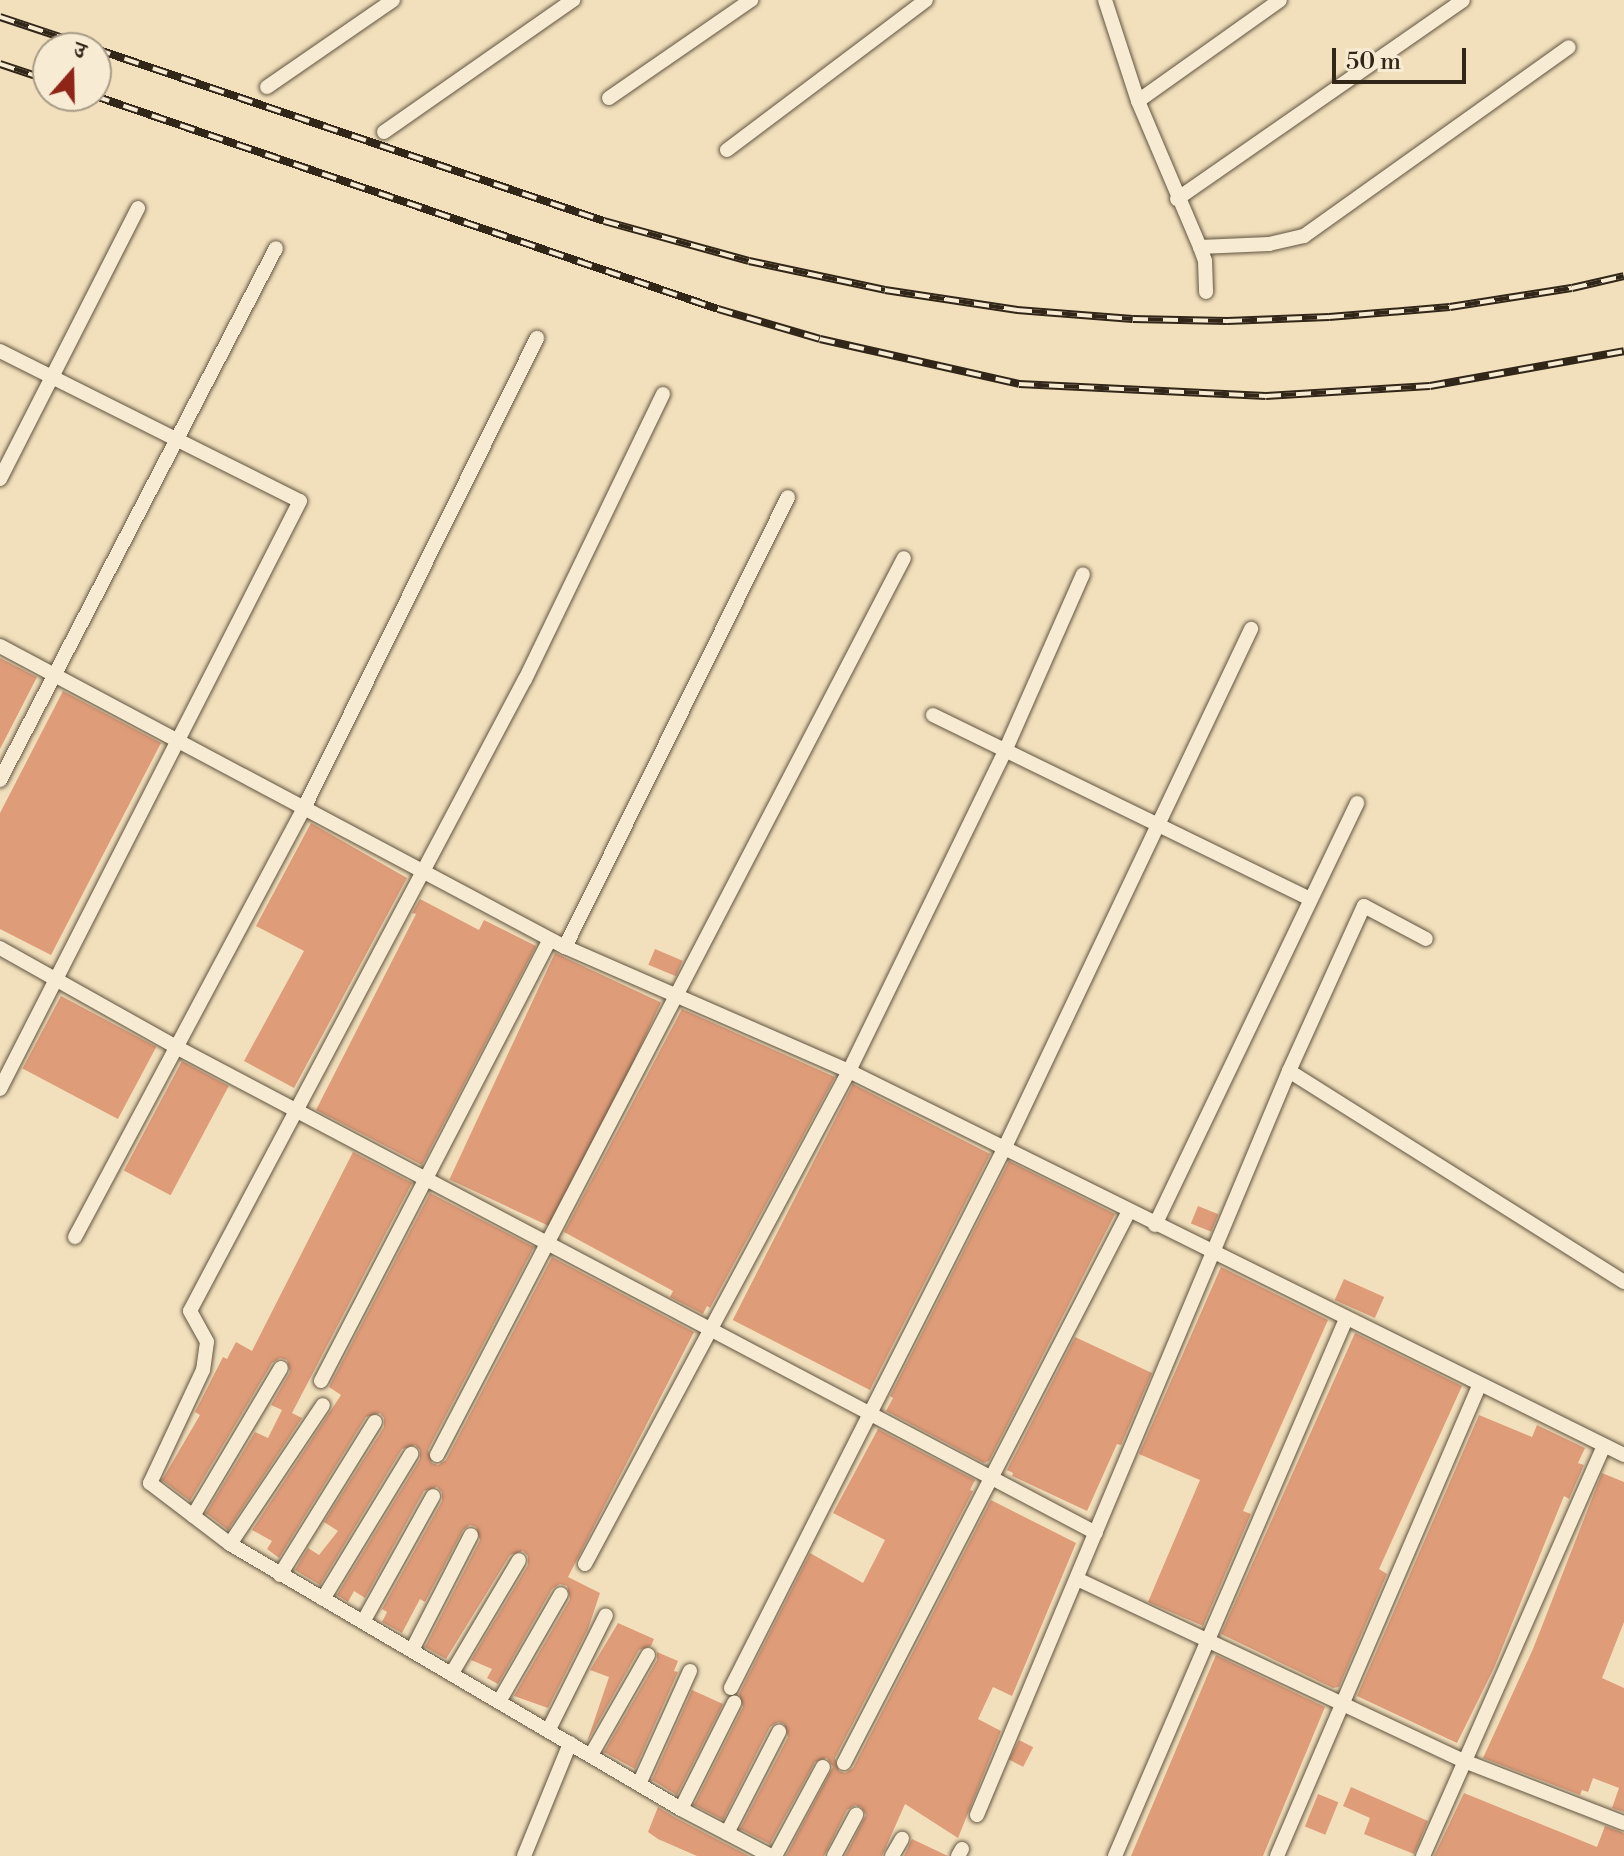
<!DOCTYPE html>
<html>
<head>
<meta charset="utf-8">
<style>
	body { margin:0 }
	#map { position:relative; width:1624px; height:1856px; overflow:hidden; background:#f2e0bc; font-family:"Libre Bodoni","Noto Serif Devanagari",serif }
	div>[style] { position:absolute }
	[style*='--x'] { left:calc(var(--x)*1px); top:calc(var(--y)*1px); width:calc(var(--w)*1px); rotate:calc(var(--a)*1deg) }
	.building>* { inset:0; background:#df9c79; transform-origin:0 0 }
	.roads { filter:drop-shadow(0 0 2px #615441) drop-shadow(0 0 2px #615441) }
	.minor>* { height:14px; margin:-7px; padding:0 7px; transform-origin:7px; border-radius:7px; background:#f7ebd3 }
	.rail>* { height:8px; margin-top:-4px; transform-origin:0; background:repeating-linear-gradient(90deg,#f7ebd3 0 15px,#312618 0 30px); box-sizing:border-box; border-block:2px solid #312618 }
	span { translate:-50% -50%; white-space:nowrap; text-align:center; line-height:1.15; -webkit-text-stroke:8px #f7ebd3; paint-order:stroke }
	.north { position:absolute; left:32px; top:32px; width:80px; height:80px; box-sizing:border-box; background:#f7ebd3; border:2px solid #a89c88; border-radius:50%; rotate:20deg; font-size:22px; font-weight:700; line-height:32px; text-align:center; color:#312618 }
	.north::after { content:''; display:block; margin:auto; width:28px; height:36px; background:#8f2418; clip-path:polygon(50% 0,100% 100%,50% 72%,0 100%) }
	.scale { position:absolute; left:1332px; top:48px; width:134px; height:36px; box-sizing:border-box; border:4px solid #312618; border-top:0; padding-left:10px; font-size:24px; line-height:28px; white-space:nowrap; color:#312618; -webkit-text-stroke:6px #f7ebd3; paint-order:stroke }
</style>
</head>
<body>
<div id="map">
	<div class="building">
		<div style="clip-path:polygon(0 658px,37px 677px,0 749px)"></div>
		<div style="clip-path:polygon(63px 691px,161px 743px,51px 955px,0 929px,0 813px)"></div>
		<div style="clip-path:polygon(311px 823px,407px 878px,294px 1088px,244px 1061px,304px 951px,256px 926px)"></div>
		<div style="clip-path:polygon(420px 899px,479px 930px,484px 920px,536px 946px,422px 1165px,316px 1110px,416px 914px,412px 913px)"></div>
		<div style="left:655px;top:949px;width:30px;height:17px;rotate:23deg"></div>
		<div style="left:555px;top:953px;width:117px;height:250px;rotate:25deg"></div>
		<div style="left:61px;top:996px;width:108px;height:82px;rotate:28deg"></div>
		<div style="clip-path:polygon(682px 1009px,835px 1077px,710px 1308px,707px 1306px,703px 1314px,670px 1297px,673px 1291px,564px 1232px)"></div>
		<div style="left:182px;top:1061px;width:53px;height:124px;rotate:28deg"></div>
		<div style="left:853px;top:1084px;width:154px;height:265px;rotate:27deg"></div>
		<div style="clip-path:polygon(353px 1152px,412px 1183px,292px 1413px,302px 1418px,228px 1530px,206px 1513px,255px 1432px,268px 1438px,282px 1410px,271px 1405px,290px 1372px,287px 1360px,280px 1358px,272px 1363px,190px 1501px,162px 1480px,200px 1415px,195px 1412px,223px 1357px,227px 1359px,236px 1342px,252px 1351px)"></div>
		<div style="clip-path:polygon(1009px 1161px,1115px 1214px,989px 1461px,984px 1463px,886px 1411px,893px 1398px,890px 1396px)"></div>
		<div style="clip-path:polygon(430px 1193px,534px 1247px,428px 1450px,432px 1463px,438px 1465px,446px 1460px,552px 1257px,694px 1332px,568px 1577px,600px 1593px,588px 1629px,548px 1708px,514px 1696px,570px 1599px,567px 1586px,560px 1584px,552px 1589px,498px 1684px,487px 1678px,492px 1669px,471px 1660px,528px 1565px,528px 1556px,523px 1551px,510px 1555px,446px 1659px,425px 1647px,480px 1540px,476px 1527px,470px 1525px,463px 1530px,425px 1602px,420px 1599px,402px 1633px,382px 1622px,387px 1612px,382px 1609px,442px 1501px,442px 1492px,437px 1487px,424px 1491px,365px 1598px,354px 1591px,348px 1602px,337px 1595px,420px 1459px,420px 1450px,415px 1445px,402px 1449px,320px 1585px,295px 1570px,308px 1548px,319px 1555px,338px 1531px,324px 1522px,384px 1427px,384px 1418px,380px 1413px,366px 1417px,279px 1558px,267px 1549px,272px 1541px,252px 1530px,341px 1395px,329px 1387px)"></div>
		<div style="left:1198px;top:1206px;width:22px;height:19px;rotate:22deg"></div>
		<div style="clip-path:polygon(1221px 1267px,1328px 1320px,1243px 1511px,1251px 1514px,1203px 1626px,1148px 1602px,1200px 1480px,1139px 1454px)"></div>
		<div style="left:1344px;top:1279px;width:44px;height:23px;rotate:24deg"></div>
		<div style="clip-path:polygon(1355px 1333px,1462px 1386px,1379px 1569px,1387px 1574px,1339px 1687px,1333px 1688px,1221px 1634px)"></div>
		<div style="clip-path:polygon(1075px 1337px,1152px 1373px,1121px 1445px,1117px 1444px,1087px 1511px,1012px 1476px,1013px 1473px,1007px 1470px)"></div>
		<div style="clip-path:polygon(1479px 1415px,1532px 1437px,1537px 1425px,1585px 1448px,1578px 1463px,1584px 1465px,1569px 1499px,1564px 1496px,1494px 1668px,1457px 1743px,1357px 1696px)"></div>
		<div style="clip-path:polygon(878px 1429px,975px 1480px,970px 1490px,973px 1491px,835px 1758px,839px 1771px,845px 1773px,853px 1768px,991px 1500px,1076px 1543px,1012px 1696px,993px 1687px,978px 1719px,1001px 1731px,958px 1838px,905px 1804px,882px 1856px,845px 1856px,866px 1815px,861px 1807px,855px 1805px,847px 1810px,824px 1856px,786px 1856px,833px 1767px,827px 1758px,815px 1762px,770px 1844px,740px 1829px,788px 1737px,784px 1724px,778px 1722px,770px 1727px,723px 1820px,694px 1805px,743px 1707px,739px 1694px,810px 1553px,863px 1583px,885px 1540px,833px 1513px)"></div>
		<div style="clip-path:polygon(1602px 1473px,1624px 1482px,1624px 1622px,1602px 1678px,1624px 1688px,1624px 1812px,1612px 1808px,1619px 1788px,1593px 1778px,1588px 1792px,1582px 1790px,1580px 1795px,1483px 1758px,1533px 1649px)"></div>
		<div style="clip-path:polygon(618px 1623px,654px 1639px,651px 1646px,639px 1650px,587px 1742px,609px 1677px,590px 1670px)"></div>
		<div style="clip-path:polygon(657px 1652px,678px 1661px,674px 1671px,678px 1672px,635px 1769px,604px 1752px,657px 1660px)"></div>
		<div style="clip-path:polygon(1216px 1655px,1325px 1707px,1263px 1856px,1131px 1856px)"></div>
		<div style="clip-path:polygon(692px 1690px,723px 1704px,677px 1795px,652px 1780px)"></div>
		<div style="left:1019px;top:1740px;width:16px;height:22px;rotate:27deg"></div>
		<div style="clip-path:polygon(1351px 1787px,1428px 1821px,1414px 1854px,1364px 1834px,1370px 1818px,1343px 1806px)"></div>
		<div style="clip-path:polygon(1464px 1793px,1597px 1847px,1605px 1826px,1624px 1833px,1624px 1856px,1434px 1856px)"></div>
		<div style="left:1318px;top:1794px;width:22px;height:35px;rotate:22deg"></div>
		<div style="clip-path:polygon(658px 1807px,676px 1818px,749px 1856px,697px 1856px,658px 1839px,648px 1832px)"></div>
		<div style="clip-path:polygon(912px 1839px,948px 1856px,904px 1856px)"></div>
	</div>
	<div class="roads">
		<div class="minor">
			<div style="--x:1105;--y:0;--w:106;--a:71.9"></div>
			<div style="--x:1138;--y:101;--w:159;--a:67"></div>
			<div style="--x:1200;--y:247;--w:15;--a:70"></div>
			<div style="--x:1205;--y:261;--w:31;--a:88"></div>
			<div style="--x:267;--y:87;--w:153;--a:-34.6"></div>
			<div style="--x:609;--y:98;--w:173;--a:-34.6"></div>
			<div style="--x:1138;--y:101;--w:174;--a:-35.4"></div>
			<div style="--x:384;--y:132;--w:231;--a:-34.9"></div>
			<div style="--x:727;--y:150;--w:249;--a:-37"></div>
			<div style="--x:1177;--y:199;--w:348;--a:-34.8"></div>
			<div style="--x:1200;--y:247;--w:69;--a:-2.5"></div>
			<div style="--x:1269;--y:244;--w:36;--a:-13"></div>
			<div style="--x:1304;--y:236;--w:325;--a:-35.5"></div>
			<div style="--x:0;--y:351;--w:335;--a:26.6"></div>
			<div style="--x:300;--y:501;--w:660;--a:117.03"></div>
			<div style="--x:663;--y:394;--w:317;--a:115.8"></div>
			<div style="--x:525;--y:679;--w:715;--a:117.93"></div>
			<div style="--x:190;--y:1311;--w:35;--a:61"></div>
			<div style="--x:207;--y:1342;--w:28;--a:98"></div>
			<div style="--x:203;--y:1370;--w:125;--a:115.1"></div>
			<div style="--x:150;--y:1483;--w:101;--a:37.3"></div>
			<div style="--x:230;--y:1544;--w:523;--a:30.44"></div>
			<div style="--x:681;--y:1809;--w:102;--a:27.6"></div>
			<div style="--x:0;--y:479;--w:304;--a:-63"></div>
			<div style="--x:0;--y:646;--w:640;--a:28.05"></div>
			<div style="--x:565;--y:947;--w:310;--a:23.6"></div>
			<div style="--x:849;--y:1071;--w:865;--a:26.36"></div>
			<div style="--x:933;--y:715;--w:420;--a:26"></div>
			<div style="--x:0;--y:780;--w:599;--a:-62.58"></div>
			<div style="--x:565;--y:947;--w:502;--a:-63.64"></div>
			<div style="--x:0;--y:948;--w:204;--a:29.3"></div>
			<div style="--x:178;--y:1048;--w:1038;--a:27.85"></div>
			<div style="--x:1289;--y:1071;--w:396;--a:32.2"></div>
			<div style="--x:1155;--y:1225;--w:468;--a:-64.4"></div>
			<div style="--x:75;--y:1237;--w:484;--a:-61.9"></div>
			<div style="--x:303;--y:810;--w:527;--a:-63.63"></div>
			<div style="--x:321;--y:1381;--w:497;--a:-62.6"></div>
			<div style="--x:437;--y:1455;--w:1011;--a:-62.5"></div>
			<div style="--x:193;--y:1516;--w:172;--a:-59.3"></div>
			<div style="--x:230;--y:1544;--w:167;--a:-56.2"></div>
			<div style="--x:585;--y:1564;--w:559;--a:-61.83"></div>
			<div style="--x:849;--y:1071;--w:356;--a:-64"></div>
			<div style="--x:1005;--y:751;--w:193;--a:-66.2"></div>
			<div style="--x:280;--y:1575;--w:180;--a:-58.2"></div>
			<div style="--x:1077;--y:1579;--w:428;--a:25.2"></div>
			<div style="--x:1464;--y:1761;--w:172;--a:21.2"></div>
			<div style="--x:323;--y:1599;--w:170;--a:-58.7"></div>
			<div style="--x:363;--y:1622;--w:144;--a:-60.9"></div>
			<div style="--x:412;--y:1650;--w:129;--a:-62.8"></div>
			<div style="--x:452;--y:1673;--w:131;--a:-59.3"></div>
			<div style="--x:731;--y:1688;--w:604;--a:-63.14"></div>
			<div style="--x:1004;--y:1149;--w:576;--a:-64.59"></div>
			<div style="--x:500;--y:1700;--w:122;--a:-60.1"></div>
			<div style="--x:549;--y:1729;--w:127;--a:-63.4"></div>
			<div style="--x:591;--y:1755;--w:115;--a:-60.3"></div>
			<div style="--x:844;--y:1763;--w:621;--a:-62.69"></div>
			<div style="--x:639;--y:1784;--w:124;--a:-65.7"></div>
			<div style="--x:681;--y:1809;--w:119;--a:-63.4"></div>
			<div style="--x:977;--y:1815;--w:807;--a:-67.25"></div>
			<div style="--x:1289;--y:1071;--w:181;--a:-65.6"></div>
			<div style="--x:1364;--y:906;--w:70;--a:28"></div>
			<div style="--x:727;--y:1833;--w:114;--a:-62.8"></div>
			<div style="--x:524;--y:1856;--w:122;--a:-67.8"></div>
			<div style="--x:775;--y:1856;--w:101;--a:-61.7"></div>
			<div style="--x:834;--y:1856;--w:47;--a:-61.8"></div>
			<div style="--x:892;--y:1856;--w:20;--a:-60"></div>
			<div style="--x:958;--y:1856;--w:8;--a:-60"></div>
			<div style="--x:1115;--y:1856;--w:585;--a:-66.72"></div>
			<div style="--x:1277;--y:1856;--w:512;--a:-66.74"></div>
			<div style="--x:1423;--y:1856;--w:447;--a:-66.2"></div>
		</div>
	</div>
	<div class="rail">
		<div style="--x:0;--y:17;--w:98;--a:18.4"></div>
		<div style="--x:96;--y:49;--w:536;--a:18.71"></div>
		<div style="--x:604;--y:221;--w:150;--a:15.4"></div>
		<div style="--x:749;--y:261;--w:139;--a:12"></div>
		<div style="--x:885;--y:290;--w:134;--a:8.6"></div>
		<div style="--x:1017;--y:310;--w:116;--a:4.4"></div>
		<div style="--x:1133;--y:319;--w:94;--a:1.2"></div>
		<div style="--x:1227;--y:321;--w:102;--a:-2.2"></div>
		<div style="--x:1329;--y:317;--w:121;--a:-4.7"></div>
		<div style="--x:1450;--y:307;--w:123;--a:-8.9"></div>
		<div style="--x:1572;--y:288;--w:53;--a:-13"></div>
		<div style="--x:0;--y:64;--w:51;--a:18.4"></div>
		<div style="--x:95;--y:96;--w:658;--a:18.88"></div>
		<div style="--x:718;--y:309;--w:106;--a:16.4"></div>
		<div style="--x:820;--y:339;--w:204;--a:12.7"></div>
		<div style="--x:1019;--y:384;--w:247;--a:2.8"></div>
		<div style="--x:1266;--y:396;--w:164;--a:-3.5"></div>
		<div style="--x:1430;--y:386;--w:197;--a:-10.2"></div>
	</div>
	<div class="north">उ</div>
	<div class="scale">50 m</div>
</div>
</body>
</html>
